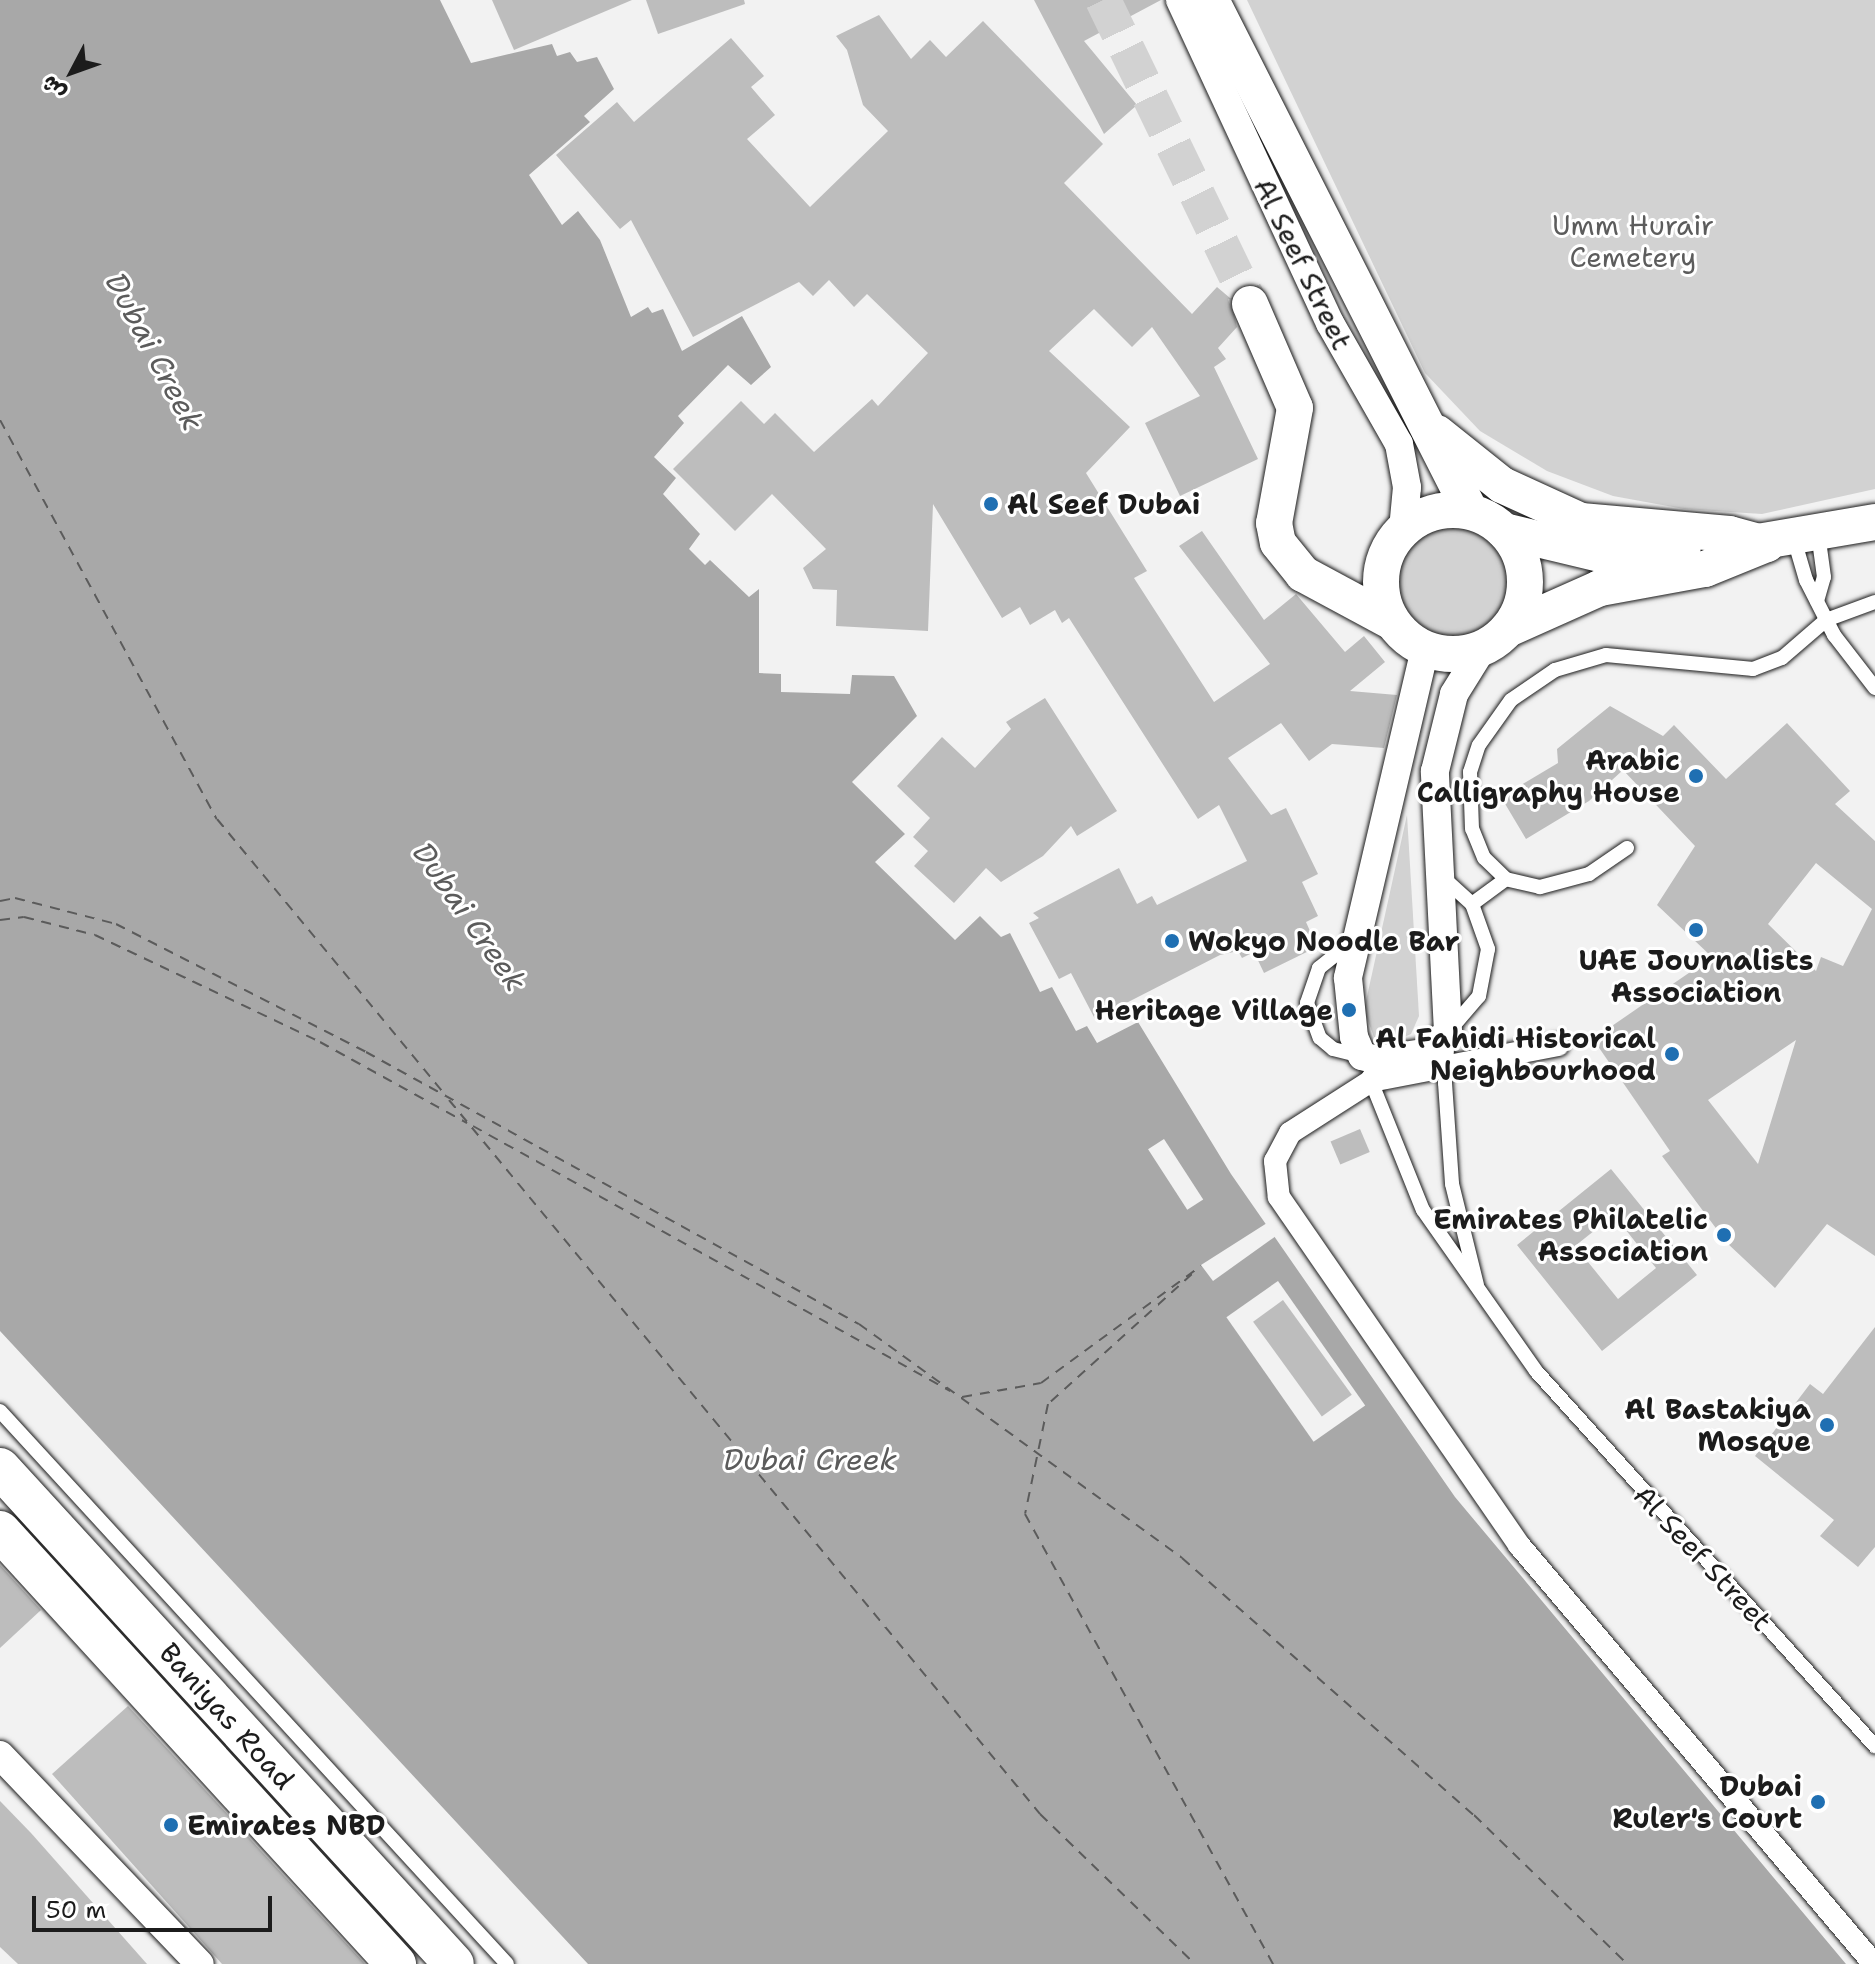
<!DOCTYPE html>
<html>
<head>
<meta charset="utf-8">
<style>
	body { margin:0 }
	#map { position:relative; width:1875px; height:1964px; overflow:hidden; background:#f2f2f2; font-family:"Shantell Sans","Playpen Sans Arabic",sans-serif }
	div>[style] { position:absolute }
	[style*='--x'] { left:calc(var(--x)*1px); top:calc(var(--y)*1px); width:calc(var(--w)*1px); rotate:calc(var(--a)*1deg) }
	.green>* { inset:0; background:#d2d2d2 }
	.round { border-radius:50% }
	.water>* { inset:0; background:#a8a8a8 }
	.pier>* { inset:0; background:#f2f2f2; transform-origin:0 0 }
	.ferry>* { height:2px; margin-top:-1px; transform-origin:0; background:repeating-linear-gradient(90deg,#5b5b5b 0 10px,transparent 0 18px) }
	.building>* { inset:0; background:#bdbdbd; transform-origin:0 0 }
	.tertiary-tunnel>* { height:36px; margin-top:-18px; transform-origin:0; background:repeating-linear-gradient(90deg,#d2d2d2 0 36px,transparent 0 54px) }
	.roads { filter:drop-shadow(0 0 2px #1c1c1c) drop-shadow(0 0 2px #1c1c1c) }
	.service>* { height:14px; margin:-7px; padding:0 7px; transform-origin:7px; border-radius:7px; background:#fff }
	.pedestrian>* { height:22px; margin:-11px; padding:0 11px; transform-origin:11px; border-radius:11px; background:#fff }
	.minor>* { height:28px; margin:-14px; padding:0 14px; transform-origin:14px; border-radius:14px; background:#fff }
	.tertiary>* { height:36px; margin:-18px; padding:0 18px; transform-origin:18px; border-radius:18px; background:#fff }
	.tertiary>.ring { margin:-18px; padding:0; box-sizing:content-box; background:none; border:36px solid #fff; border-radius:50% }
	.secondary>* { height:40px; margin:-20px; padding:0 20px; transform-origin:20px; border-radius:20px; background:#fff }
	.dots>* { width:22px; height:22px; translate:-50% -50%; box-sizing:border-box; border:4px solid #fff; border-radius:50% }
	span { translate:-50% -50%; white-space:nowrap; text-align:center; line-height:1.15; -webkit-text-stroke:6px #fff; paint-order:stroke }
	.park-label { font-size:28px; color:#5c5c5c }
	.street-label { font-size:28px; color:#1c1c1c }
	.poi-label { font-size:28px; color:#1c1c1c; font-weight:700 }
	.left { translate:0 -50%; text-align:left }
	.right { translate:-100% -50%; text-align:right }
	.water-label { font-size:30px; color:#5b5b5b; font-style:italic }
	.north { position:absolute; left:32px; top:32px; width:80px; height:80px; -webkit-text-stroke:6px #fff; paint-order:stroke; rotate:229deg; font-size:22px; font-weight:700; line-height:32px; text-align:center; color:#1c1c1c }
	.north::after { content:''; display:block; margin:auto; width:28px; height:36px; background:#1c1c1c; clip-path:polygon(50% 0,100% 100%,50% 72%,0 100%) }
	.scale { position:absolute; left:32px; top:1896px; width:240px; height:36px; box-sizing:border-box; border:4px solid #1c1c1c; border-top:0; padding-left:10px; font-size:24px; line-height:28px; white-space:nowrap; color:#1c1c1c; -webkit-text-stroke:6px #fff; paint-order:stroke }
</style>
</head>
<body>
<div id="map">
	<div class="green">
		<div style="clip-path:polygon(1247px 0,1875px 0,1875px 489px,1762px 514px,1684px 509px,1613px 496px,1547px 471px,1480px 431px,1425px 373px)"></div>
		<div class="round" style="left:1390px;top:521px;width:124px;height:124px"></div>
		<div style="clip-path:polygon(1407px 815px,1419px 1016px,1411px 1034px,1393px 1042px,1374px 1037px,1364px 1010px)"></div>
	</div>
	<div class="water">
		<div style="clip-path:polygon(0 0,440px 0,471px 63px,552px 44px,557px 56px,570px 52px,577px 62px,597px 57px,614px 89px,584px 116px,590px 122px,529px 175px,562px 225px,578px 211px,600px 240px,631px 317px,648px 307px,652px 313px,663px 309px,682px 351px,742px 316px,771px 367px,751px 385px,728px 365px,678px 416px,684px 423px,654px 457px,676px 478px,663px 494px,700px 534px,689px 549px,705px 565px,710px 560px,749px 597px,759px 589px,759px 673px,781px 674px,781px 692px,850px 694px,852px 675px,894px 676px,917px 716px,852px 782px,905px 834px,875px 862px,955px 940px,980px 916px,1001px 937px,1010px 933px,1040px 992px,1052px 987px,1076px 1031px,1087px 1026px,1097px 1043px,1138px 1022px,1231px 1174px,1455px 1497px,1846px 1964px,588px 1964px,0 1331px)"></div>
	</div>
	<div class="pier">
		<div style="left:1164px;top:1139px;width:72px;height:19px;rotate:57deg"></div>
		<div style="clip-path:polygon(1267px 1223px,1276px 1236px,1213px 1281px,1201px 1265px)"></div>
		<div style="left:1278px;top:1281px;width:152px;height:63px;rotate:55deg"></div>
	</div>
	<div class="ferry">
		<div style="--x:0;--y:420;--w:454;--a:61.5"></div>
		<div style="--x:217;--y:819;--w:358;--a:50.4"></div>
		<div style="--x:0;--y:901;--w:15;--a:-11"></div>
		<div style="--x:15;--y:898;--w:104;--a:14.4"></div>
		<div style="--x:116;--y:924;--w:281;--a:27.1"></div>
		<div style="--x:366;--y:1052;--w:563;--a:28.89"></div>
		<div style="--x:859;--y:1324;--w:399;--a:35.9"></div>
		<div style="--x:1182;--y:1558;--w:389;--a:41.4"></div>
		<div style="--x:1474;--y:1815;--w:214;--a:44.2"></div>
		<div style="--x:0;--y:920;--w:24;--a:-7"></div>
		<div style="--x:24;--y:917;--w:73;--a:14.2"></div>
		<div style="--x:95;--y:935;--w:249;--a:25.4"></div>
		<div style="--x:320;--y:1042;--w:168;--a:28.9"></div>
		<div style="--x:449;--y:1100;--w:927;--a:50.38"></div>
		<div style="--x:1040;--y:1814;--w:216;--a:44.1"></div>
		<div style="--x:473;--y:1126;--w:546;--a:29.05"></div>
		<div style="--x:1192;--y:1274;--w:194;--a:137.9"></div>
		<div style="--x:1048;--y:1404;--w:112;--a:101.8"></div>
		<div style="--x:1025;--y:1514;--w:514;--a:61.14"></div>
		<div style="--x:962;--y:1397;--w:80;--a:-10"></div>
		<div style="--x:1041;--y:1383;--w:198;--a:-36.2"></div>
	</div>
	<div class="building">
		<div style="clip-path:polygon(492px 0,632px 0,514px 50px)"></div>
		<div style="clip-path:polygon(646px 0,744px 0,745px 4px,658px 34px)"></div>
		<div style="clip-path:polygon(1034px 0,1161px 0,1084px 41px,1137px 105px,1104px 134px)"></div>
		<div style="clip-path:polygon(879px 15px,911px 59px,930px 40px,946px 57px,983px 21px,1103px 144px,1064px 183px,1192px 314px,1217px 287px,1230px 298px,1237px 327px,1218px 348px,1226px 359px,1214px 367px,1258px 459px,1180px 496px,1145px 423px,1200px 396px,1152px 327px,1132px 347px,1094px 309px,1049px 351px,1130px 427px,1086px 473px,1147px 571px,1134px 578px,1214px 702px,1270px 664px,1179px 546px,1202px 531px,1264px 620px,1296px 594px,1345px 652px,1364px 636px,1385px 662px,1350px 691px,1397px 695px,1384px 748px,1332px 744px,1309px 761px,1281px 723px,1228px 758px,1271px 815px,1286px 808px,1318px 874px,1302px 882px,1318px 916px,1306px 922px,1317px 947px,1264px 973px,1254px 952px,1242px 958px,1238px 951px,1220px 955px,1095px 1019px,1071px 973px,1059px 979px,1029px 923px,1039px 918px,1033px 913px,1119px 868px,1137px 904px,1152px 896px,1157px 905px,1247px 861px,1219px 805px,1198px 819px,1069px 618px,1062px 623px,1055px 610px,1030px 625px,1020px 607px,1002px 618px,933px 504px,928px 631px,836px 626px,837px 590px,813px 589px,803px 568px,826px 549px,772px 494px,735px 531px,673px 469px,741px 401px,764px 424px,775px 413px,814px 452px,872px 399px,878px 406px,928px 353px,867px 294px,854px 307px,829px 280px,813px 296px,799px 282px,693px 337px,631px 220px,620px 229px,556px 155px,617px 102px,634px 122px,731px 38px,764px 76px,751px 87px,775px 115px,747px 139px,810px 207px,888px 131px,863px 105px,847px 50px,836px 36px)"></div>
		<div style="clip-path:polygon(1045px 698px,1117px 811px,1077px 836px,1071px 826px,1043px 856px,1001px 882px,986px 868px,954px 903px,914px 866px,928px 851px,913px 837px,930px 818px,897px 786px,942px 737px,975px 768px,1011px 729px,1006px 722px)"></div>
		<div style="clip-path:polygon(evenodd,1610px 706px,1663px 736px,1674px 725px,1726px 779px,1787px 723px,1850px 791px,1835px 804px,1875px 841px,1875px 1256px,1827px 1224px,1775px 1288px,1727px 1243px,1662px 1156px,1670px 1151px,1593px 1039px,1712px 957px,1657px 905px,1695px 846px,1623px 770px,1589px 801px,1526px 839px,1501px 797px,1558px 763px,1557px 749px,1610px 706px,1816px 863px,1872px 909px,1843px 966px,1821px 957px,1816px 971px,1768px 924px,1816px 863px,1610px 706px,1796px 1040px,1758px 1164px,1708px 1100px,1796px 1040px)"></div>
		<div style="left:1360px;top:1129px;width:25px;height:32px;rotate:67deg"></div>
		<div style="clip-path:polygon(evenodd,1611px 1169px,1697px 1275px,1602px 1351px,1517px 1245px,1611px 1169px,1614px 1215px,1656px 1268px,1618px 1299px,1575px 1246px,1614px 1215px)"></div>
		<div style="left:1283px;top:1300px;width:117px;height:37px;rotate:54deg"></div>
		<div style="clip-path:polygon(1875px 1327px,1875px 1547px,1858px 1567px,1820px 1536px,1834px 1520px,1755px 1456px,1810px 1384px,1823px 1394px)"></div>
		<div style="clip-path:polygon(0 1565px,41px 1610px,0 1648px)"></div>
		<div style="clip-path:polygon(128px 1706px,365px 1964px,222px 1964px,52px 1774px)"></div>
		<div style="clip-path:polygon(0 1801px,31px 1833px,147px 1964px,18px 1964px,0 1947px)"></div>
	</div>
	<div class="tertiary-tunnel">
		<div style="--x:1103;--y:0;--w:338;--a:64.2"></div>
	</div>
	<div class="roads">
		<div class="service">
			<div style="--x:1794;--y:539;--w:43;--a:73.7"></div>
			<div style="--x:1806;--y:580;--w:62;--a:63"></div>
			<div style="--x:1834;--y:635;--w:67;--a:52.3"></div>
			<div style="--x:1817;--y:601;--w:25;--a:-74"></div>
			<div style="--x:1824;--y:577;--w:44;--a:-97.8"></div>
			<div style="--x:1627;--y:848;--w:46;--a:145.6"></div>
			<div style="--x:1589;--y:874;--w:51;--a:165.1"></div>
			<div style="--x:1540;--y:887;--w:35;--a:-167"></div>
			<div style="--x:1506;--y:879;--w:30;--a:-136"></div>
			<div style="--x:1484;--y:858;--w:31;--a:-112"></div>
			<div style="--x:1472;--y:829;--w:57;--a:-92"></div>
			<div style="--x:1470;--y:772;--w:28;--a:-72"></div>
			<div style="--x:1479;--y:745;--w:55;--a:-54.6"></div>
			<div style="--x:1511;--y:700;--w:53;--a:-34.3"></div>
			<div style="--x:1555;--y:670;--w:53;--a:-16.4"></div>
			<div style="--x:1606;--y:655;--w:148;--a:5.4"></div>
			<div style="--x:1753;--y:669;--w:31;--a:-21"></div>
			<div style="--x:1782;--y:658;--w:58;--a:-40.8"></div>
			<div style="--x:1826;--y:620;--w:52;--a:-20.2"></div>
			<div style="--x:1439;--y:874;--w:45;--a:42.3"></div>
			<div style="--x:1472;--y:904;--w:48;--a:70.4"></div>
			<div style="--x:1488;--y:949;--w:48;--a:100.8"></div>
			<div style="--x:1479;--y:996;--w:48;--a:130.7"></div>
			<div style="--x:1448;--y:1032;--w:51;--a:93.4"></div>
			<div style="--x:1445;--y:1083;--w:101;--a:86"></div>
			<div style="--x:1452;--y:1184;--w:104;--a:76.1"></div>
			<div style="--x:1472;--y:904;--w:42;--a:-36.3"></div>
			<div style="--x:1354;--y:940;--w:45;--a:141.3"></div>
			<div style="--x:1319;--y:968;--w:37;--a:109"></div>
			<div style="--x:1307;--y:1003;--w:37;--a:70"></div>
			<div style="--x:1320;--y:1038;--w:17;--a:40"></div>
			<div style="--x:1333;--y:1049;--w:30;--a:14"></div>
			<div style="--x:1369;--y:1076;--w:144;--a:68.1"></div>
			<div style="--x:1423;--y:1210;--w:197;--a:54.9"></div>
			<div style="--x:1536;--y:1371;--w:506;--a:47.89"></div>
			<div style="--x:0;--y:1411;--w:750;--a:47.48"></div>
		</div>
		<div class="pedestrian">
			<div style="--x:1558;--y:1045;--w:190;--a:169.1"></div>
			<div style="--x:1371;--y:1081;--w:96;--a:147.3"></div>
			<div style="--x:1290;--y:1133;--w:32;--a:118"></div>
			<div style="--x:1275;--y:1161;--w:36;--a:84"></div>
			<div style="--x:1279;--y:1197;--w:423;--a:55.4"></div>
			<div style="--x:1519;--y:1545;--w:549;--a:49.73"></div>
		</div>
		<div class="minor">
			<div style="--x:1180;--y:0;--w:356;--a:65.1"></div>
			<div style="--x:1330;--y:323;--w:139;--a:60.3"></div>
			<div style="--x:1399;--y:444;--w:44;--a:79.5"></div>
			<div style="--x:1407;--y:487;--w:42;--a:95.4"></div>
			<div style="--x:1425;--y:649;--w:338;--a:103.2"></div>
			<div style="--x:1348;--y:978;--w:59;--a:84.2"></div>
			<div style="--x:1354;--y:1037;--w:21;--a:67"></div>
			<div style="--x:1362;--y:1056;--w:16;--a:15"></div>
			<div style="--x:1377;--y:1060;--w:48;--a:-8.5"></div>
			<div style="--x:1424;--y:1053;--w:32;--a:-41"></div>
			<div style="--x:1448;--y:1032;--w:261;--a:-92.9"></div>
			<div style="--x:1435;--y:771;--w:79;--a:-76.1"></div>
			<div style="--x:1454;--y:694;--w:53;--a:-58.1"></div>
			<div style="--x:0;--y:1755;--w:289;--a:46.3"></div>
		</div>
		<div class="tertiary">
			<div style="--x:1211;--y:0;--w:573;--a:63.12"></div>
			<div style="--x:1250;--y:304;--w:113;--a:66.6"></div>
			<div style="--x:1295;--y:408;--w:117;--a:100.3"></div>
			<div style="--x:1274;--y:523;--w:20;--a:79"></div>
			<div style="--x:1278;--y:543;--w:40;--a:51"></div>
			<div style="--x:1303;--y:574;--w:101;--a:28.3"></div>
			<div style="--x:1437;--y:433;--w:83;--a:38.7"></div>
			<div style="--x:1502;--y:485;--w:87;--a:24.5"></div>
			<div style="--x:1581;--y:521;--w:149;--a:5"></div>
			<div style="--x:1729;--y:534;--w:39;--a:15"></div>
			<div class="ring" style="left:1381px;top:510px;width:108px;height:108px"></div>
			<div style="--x:1504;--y:531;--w:103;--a:13.5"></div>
			<div style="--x:1604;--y:555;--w:79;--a:-5.1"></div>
			<div style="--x:1746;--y:544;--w:131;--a:-9.7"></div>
			<div style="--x:1508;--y:629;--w:101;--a:-24"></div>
			<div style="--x:1600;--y:588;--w:107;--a:-10.3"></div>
			<div style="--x:1705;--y:569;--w:67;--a:-22"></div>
		</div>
		<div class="secondary">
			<div style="--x:0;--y:1468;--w:672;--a:47.53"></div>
			<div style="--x:0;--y:1531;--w:587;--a:47.56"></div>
		</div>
	</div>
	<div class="dots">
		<div style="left:991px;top:504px;background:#1f6fb2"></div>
		<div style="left:1696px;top:776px;background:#1f6fb2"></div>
		<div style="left:1696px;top:930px;background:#1f6fb2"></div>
		<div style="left:1172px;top:941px;background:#1f6fb2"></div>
		<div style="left:1349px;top:1010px;background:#1f6fb2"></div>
		<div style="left:1672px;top:1054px;background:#1f6fb2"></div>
		<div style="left:1724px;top:1235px;background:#1f6fb2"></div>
		<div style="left:1827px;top:1425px;background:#1f6fb2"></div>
		<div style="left:1818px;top:1802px;background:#1f6fb2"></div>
		<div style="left:171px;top:1825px;background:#1f6fb2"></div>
	</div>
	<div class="park-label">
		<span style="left:1633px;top:241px">Umm Hurair<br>Cemetery</span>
	</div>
	<div class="street-label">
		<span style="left:1303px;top:264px;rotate:64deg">Al Seef Street</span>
		<span style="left:1703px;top:1558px;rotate:47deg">Al Seef Street</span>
		<span style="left:227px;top:1716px;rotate:48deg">Baniyas Road</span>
	</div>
	<div class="poi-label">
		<span class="left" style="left:1007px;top:504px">Al Seef Dubai</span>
		<span class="right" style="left:1680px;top:776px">Arabic<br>Calligraphy House</span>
		<span class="left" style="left:1188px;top:941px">Wokyo Noodle Bar</span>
		<span style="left:1696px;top:976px">UAE Journalists<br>Association</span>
		<span class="right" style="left:1333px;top:1010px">Heritage Village</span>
		<span class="right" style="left:1656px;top:1054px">Al Fahidi Historical<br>Neighbourhood</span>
		<span class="right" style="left:1708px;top:1235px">Emirates Philatelic<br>Association</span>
		<span class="right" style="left:1811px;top:1425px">Al Bastakiya<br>Mosque</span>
		<span class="right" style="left:1802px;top:1802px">Dubai<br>Ruler's Court</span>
		<span class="left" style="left:187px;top:1825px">Emirates NBD</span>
	</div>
	<div class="water-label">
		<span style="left:154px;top:352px;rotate:62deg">Dubai Creek</span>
		<span style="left:469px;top:917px;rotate:55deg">Dubai Creek</span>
		<span style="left:810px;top:1460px">Dubai Creek</span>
	</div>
	<div class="north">ش</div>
	<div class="scale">50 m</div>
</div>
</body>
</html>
